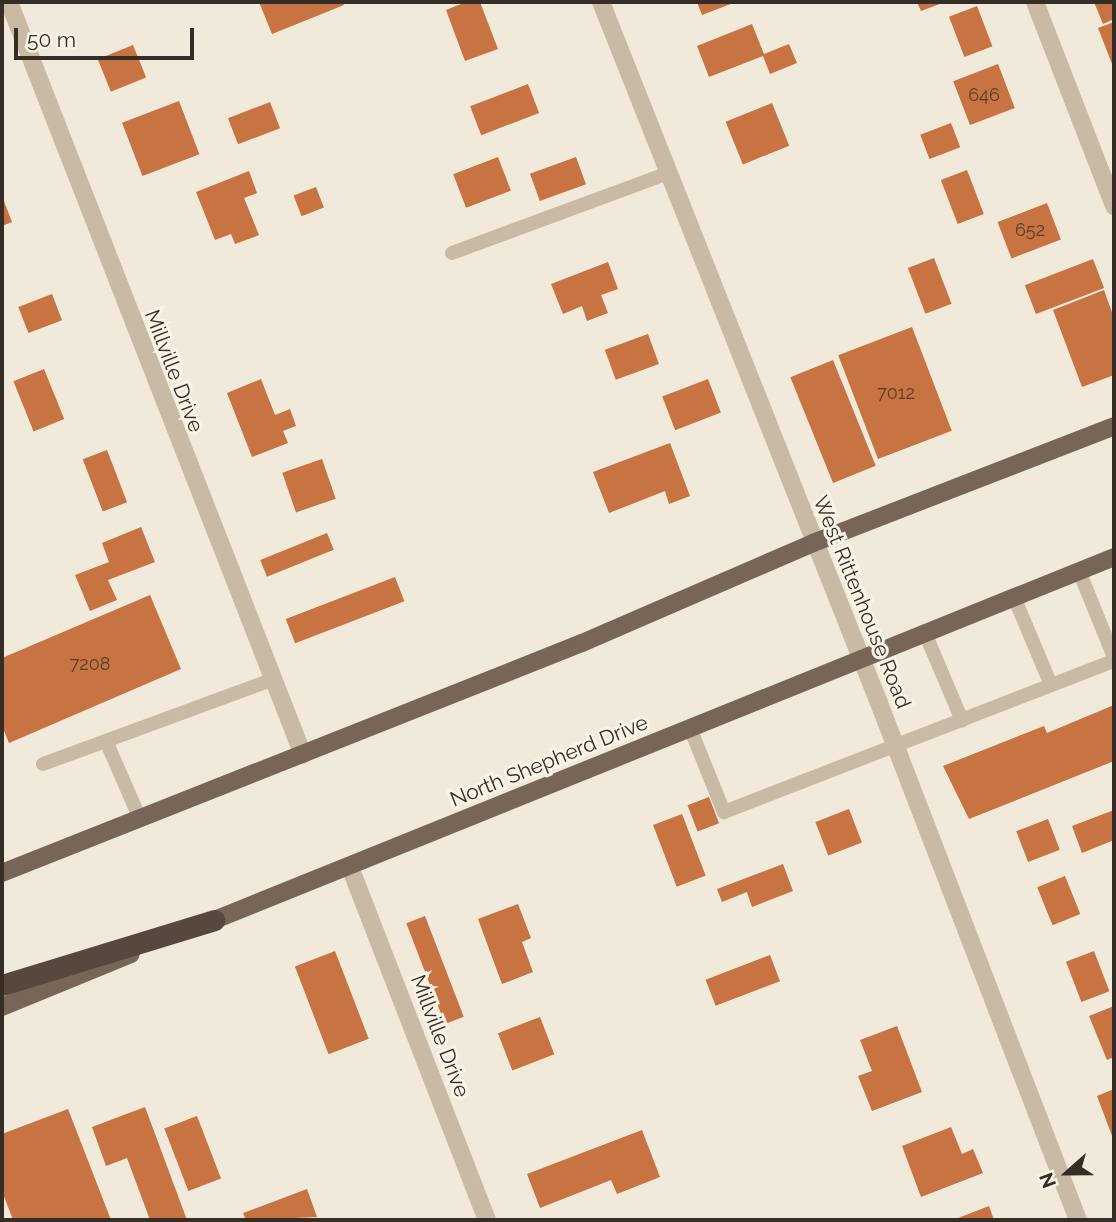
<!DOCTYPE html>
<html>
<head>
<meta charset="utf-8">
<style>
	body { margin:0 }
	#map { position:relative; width:1116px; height:1222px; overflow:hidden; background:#f1e9d9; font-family:Raleway,sans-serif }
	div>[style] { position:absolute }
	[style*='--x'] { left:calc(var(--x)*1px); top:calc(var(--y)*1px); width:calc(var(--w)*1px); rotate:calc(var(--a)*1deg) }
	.building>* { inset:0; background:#c77342; transform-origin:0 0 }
	.lane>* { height:14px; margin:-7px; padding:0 7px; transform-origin:7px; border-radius:7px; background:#c9baa5 }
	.street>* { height:18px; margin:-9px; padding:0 9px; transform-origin:9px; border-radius:9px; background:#c9baa5 }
	.primary>* { height:18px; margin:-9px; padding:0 9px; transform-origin:9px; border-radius:9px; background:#776657 }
	.highway>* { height:21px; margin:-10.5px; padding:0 10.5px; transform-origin:10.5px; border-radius:10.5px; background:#56483d }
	span { translate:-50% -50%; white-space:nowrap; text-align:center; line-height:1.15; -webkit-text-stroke:6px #f9f3e5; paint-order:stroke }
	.number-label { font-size:18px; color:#5a3e2d }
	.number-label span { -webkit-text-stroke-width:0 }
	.street-label { font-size:21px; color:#352d26 }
	.frame { position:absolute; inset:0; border:4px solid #352d26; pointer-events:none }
	.north { position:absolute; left:1032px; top:1138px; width:70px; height:70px; -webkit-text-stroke:5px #f9f3e5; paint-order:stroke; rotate:249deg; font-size:19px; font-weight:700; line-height:28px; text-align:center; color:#352d26 }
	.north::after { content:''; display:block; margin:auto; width:24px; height:32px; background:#352d26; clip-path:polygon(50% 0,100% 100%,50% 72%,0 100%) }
	.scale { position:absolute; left:14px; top:28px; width:180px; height:32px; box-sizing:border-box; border:4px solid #352d26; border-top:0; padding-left:9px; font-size:21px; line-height:24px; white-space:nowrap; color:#352d26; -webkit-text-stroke:5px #f9f3e5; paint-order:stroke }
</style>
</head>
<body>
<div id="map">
	<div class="building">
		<div style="clip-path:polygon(259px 2px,342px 2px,344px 5px,272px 34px)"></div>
		<div style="clip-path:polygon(466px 2px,480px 2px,498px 49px,465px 61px,446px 10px)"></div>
		<div style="clip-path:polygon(697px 2px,736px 2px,702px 15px)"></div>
		<div style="clip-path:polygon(917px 2px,945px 2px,921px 11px)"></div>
		<div style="clip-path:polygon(1094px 2px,1114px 2px,1114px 19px,1103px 24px)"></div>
		<div style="left:977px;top:6px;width:43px;height:30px;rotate:69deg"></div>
		<div style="clip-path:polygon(1114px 22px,1114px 69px,1098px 28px)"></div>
		<div style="clip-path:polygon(752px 24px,764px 54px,789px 44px,797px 63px,770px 74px,763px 56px,709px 77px,697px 46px)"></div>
		<div style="left:133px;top:45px;width:35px;height:38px;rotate:68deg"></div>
		<div style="left:998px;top:64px;width:47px;height:48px;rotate:69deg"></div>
		<div style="left:528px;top:84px;width:31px;height:62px;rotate:69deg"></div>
		<div style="left:179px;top:101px;width:57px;height:61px;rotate:69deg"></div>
		<div style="left:270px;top:102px;width:28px;height:45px;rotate:69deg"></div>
		<div style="left:772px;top:103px;width:46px;height:50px;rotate:68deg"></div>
		<div style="left:951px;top:123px;width:26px;height:33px;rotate:69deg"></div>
		<div style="left:498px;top:157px;width:36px;height:48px;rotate:69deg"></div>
		<div style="left:576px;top:157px;width:29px;height:49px;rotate:70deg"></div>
		<div style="left:967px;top:170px;width:47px;height:28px;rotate:69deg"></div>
		<div style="clip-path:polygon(249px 171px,257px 193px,244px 198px,259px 235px,235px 244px,231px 234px,215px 240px,196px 192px)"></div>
		<div style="left:316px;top:187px;width:22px;height:24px;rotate:69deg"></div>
		<div style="clip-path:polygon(2px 196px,12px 222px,2px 226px)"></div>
		<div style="left:1047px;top:203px;width:39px;height:53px;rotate:69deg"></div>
		<div style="left:934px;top:258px;width:49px;height:28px;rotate:69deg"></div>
		<div style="left:1093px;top:259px;width:31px;height:73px;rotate:69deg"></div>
		<div style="clip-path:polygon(608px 262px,618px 289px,601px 295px,608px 313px,587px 321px,582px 306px,563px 314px,551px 284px)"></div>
		<div style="clip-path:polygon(1104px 290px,1114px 318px,1114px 375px,1082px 387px,1053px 310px)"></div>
		<div style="left:52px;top:294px;width:28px;height:36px;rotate:69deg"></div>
		<div style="left:912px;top:327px;width:111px;height:79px;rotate:69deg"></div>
		<div style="left:648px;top:334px;width:32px;height:46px;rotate:70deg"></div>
		<div style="left:833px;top:360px;width:114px;height:46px;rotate:68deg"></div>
		<div style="left:44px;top:369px;width:54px;height:33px;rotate:68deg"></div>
		<div style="clip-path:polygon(261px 379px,275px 415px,290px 409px,296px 426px,283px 431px,288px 443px,252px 457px,227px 393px)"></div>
		<div style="left:708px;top:379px;width:36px;height:49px;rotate:69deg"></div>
		<div style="clip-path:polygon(670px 443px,690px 496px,669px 504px,665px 491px,609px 513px,593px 472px)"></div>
		<div style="left:107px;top:450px;width:56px;height:26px;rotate:69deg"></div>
		<div style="left:322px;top:459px;width:42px;height:42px;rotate:71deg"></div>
		<div style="clip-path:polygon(141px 527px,155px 562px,108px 580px,117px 600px,90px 611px,75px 575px,109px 562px,102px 543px)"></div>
		<div style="left:327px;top:533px;width:18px;height:72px;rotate:68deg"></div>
		<div style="left:395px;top:577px;width:26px;height:117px;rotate:69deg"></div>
		<div style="clip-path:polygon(150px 595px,181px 669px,9px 743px,2px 726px,2px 658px)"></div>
		<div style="clip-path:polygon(1114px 705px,1114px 761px,969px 819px,943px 766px,1044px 726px,1047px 733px)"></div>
		<div style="left:709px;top:797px;width:28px;height:23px;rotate:69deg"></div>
		<div style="left:849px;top:809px;width:36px;height:36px;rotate:69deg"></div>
		<div style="clip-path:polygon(1114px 810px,1114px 840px,1082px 853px,1072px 826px)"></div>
		<div style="left:682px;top:814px;width:66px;height:31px;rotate:69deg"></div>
		<div style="left:1048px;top:819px;width:33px;height:34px;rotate:69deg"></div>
		<div style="clip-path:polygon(783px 864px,793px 891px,752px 907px,747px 892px,722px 902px,717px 889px)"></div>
		<div style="left:1065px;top:876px;width:41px;height:30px;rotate:68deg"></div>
		<div style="clip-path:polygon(518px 904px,531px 938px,522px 942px,533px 972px,502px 984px,478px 919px)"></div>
		<div style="left:425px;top:916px;width:108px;height:20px;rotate:69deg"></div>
		<div style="left:335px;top:951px;width:94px;height:43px;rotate:69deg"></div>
		<div style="left:1094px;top:951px;width:43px;height:30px;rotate:69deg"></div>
		<div style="left:770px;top:955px;width:28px;height:69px;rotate:69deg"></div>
		<div style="clip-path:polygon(1114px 1006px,1114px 1057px,1107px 1060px,1089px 1016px)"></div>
		<div style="left:540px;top:1017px;width:40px;height:45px;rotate:69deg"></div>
		<div style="clip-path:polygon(897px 1026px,922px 1092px,872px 1111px,858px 1076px,872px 1071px,860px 1040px)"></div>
		<div style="clip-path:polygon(1114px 1089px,1114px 1141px,1097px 1096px)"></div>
		<div style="clip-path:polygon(145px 1107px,187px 1220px,150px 1220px,127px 1158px,106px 1166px,92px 1127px)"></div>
		<div style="clip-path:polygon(68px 1109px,111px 1220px,13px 1220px,2px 1191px,2px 1134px)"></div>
		<div style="left:197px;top:1116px;width:67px;height:35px;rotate:69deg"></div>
		<div style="clip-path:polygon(951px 1127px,962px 1154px,973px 1149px,983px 1173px,921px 1197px,902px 1146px)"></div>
		<div style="clip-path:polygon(642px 1130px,660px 1177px,617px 1194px,611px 1180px,540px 1208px,527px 1174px)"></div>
		<div style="clip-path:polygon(307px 1189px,317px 1217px,246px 1220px,243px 1213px)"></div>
		<div style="clip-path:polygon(989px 1206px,994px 1220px,953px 1220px)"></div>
	</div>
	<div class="lane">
		<div style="--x:452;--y:253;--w:230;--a:-20.3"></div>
		<div style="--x:1079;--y:571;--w:93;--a:67.9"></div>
		<div style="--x:1014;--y:597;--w:95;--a:67.2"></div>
		<div style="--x:925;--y:633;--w:95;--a:67"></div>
		<div style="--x:690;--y:728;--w:91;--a:68"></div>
		<div style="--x:724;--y:812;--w:418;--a:-21.2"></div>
		<div style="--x:106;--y:741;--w:85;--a:66.4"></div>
		<div style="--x:43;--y:764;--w:243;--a:-20.2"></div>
	</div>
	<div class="street">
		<div style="--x:9;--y:2;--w:808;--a:68.67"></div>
		<div style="--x:601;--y:2;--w:754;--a:68.37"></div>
		<div style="--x:879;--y:703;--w:554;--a:68.95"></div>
		<div style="--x:1035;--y:2;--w:219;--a:68.8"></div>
		<div style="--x:350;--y:867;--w:379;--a:68.8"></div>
	</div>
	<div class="primary">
		<div style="--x:2;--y:873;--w:624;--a:-21.63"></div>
		<div style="--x:582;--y:643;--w:252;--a:-23.4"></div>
		<div style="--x:813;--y:543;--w:323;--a:-21.2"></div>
		<div style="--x:202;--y:925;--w:983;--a:-21.97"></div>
		<div style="--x:2;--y:1007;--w:139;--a:-22.3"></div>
	</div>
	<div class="highway">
		<div style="--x:2;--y:985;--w:222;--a:-17"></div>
	</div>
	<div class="number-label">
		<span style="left:984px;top:95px">646</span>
		<span style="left:1030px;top:230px">652</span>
		<span style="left:896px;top:393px">7012</span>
		<span style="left:90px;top:664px">7208</span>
	</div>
	<div class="street-label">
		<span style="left:174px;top:371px;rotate:69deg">Millville Drive</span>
		<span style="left:862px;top:602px;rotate:68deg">West Rittenhouse Road</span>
		<span style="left:549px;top:761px;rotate:-22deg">North Shepherd Drive</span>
		<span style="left:440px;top:1036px;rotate:69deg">Millville Drive</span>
	</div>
	<div class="frame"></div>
	<div class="north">N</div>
	<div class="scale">50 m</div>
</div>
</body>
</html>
